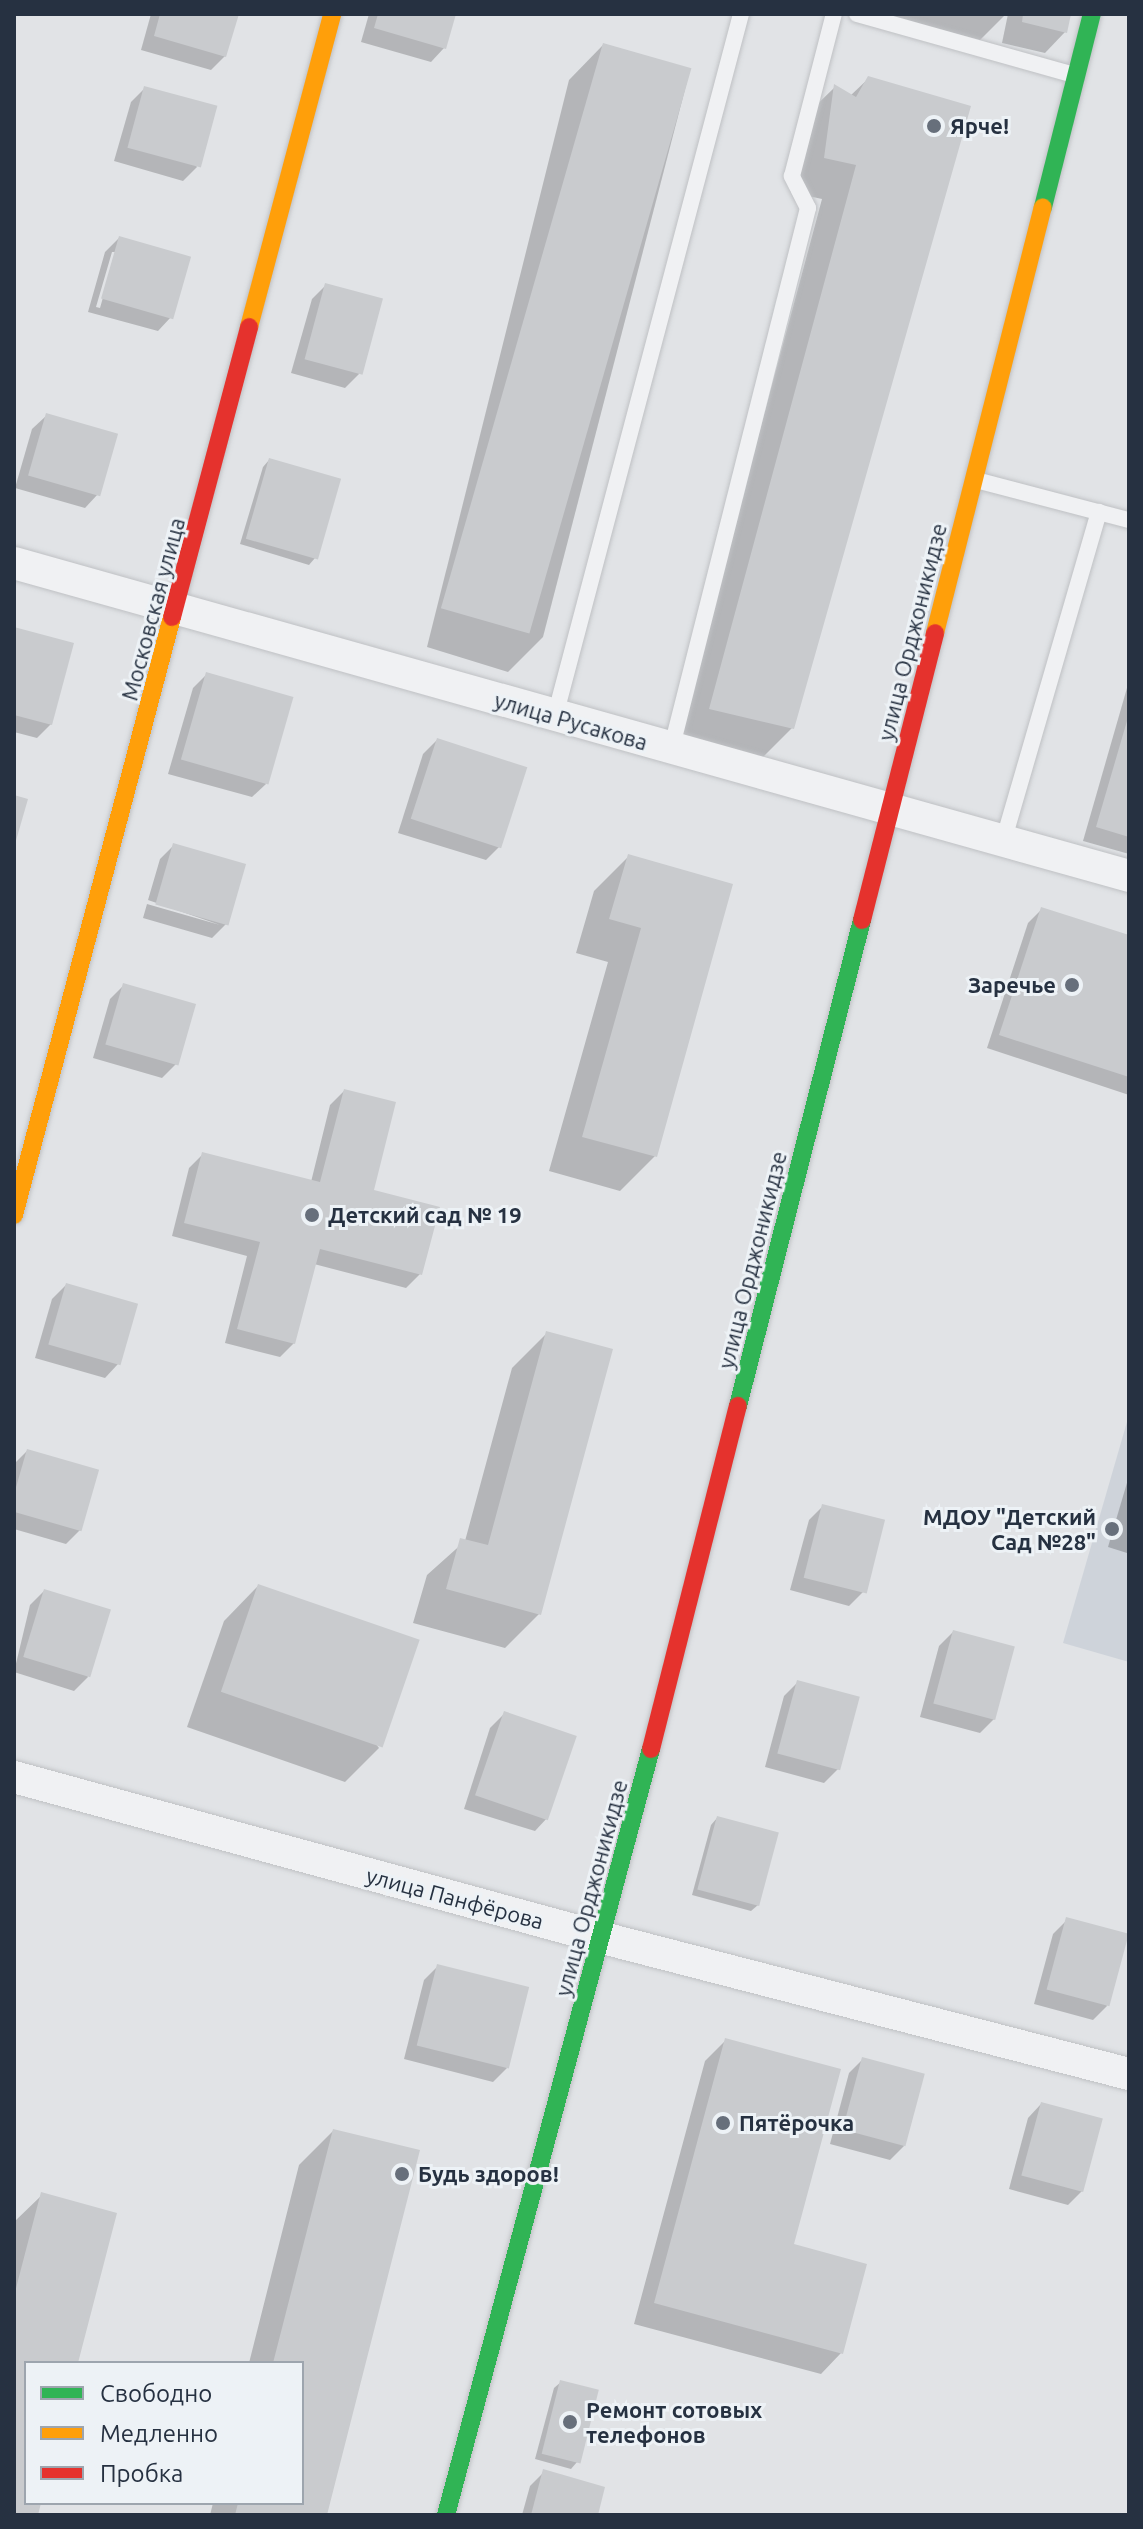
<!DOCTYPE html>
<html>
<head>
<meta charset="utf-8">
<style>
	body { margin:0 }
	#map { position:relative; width:1143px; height:2529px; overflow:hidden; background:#e1e3e6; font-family:Ubuntu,sans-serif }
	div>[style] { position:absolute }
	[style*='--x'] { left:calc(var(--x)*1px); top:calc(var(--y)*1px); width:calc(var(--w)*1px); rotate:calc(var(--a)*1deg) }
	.built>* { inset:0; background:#ced3da }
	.shadow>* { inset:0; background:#0003 }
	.building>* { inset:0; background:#c9cbce; transform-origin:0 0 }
	.roads { filter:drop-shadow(0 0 2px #bfc1c4) drop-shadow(0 0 2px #bfc1c4) }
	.lane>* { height:16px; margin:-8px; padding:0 8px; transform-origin:8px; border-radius:8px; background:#f0f1f3 }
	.street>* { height:32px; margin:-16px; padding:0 16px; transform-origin:16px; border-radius:16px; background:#f0f1f3 }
	.fast>* { height:18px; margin:-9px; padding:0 9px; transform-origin:9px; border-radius:9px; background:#30b455 }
	.slow>* { height:18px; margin:-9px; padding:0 9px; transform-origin:9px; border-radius:9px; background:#ff9f0a }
	.jam>* { height:18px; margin:-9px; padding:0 9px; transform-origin:9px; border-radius:9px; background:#e5322d }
	.dots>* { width:22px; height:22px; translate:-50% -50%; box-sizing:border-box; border:4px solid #edf2f6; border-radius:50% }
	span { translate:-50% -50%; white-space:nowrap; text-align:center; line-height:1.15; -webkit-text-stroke:6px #edf2f6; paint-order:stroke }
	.poi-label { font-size:22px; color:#263141; font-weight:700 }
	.left { translate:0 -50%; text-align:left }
	.right { translate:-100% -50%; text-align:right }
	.street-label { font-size:22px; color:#263141 }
	.frame { position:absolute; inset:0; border:16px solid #263141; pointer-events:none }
	.legend { position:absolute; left:24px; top:2361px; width:280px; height:144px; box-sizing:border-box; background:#edf2f6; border:2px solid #9da5ae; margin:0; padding:10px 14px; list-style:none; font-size:24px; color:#263141 }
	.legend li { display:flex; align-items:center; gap:16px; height:40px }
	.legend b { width:40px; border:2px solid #9da5ae }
</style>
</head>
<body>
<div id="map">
	<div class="built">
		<div style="clip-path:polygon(1129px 1415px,1129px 1662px,1063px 1643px)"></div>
	</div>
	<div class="shadow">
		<div style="clip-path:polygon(151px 14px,237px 14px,225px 56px,211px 70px,141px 50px)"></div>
		<div style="clip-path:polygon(369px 14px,454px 14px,444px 48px,431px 62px,361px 42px)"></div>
		<div style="clip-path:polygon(879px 14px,1006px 14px,980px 40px)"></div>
		<div style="clip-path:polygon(1008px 14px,1069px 14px,1065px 32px,1045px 53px,1002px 43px)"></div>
		<div style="clip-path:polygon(603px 45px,690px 70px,543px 637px,508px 672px,427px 647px,569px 80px)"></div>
		<div style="clip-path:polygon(869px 78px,792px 728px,758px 762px,676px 743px,822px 199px,790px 192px,800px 121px,835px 87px,850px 96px)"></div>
		<div style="clip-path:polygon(145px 88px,197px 167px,183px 181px,114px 161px,131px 102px)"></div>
		<div style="clip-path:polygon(evenodd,119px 238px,171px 317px,158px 331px,88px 312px,105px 252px,119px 238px,112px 252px,116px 252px,100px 308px,96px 307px,112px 252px)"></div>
		<div style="clip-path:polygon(326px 285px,359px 374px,345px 388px,291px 373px,312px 299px)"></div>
		<div style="clip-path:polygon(46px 416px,98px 494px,85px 508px,15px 488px,32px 429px)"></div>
		<div style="clip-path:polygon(269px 460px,315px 558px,309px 565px,240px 544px,263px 467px)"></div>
		<div style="clip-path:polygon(14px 629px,51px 724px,37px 738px,14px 732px)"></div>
		<div style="clip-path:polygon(207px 674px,266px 784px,252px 797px,168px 774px,193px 688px)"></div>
		<div style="clip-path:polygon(1129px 681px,1129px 854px,1083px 841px)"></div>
		<div style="clip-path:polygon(437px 740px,500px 846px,486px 860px,398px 833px,423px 754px)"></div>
		<div style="clip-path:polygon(174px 845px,226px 924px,212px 938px,143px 918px,147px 904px,220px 925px,148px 900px,160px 859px)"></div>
		<div style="clip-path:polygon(628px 857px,731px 885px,655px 1156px,620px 1191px,549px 1171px,608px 962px,576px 953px,594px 891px)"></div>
		<div style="clip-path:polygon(1042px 909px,1129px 937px,1129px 1095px,987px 1048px,1028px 923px)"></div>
		<div style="clip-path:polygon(124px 985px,176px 1064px,162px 1078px,93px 1058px,110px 999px)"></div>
		<div style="clip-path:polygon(344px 1091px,371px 1191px,420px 1274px,406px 1288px,314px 1264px,294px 1343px,280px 1357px,225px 1343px,247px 1256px,172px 1236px,189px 1168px,203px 1154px,311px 1182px,330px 1105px)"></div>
		<div style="clip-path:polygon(66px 1285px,118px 1364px,105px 1378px,35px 1358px,52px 1299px)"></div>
		<div style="clip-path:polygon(547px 1333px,539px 1614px,505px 1648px,413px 1623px,427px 1575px,465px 1541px,512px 1368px)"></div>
		<div style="clip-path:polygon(27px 1451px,80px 1530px,66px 1544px,14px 1529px,14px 1464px)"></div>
		<div style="clip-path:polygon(1129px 1476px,1129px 1551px,1127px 1553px,1108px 1547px)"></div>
		<div style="clip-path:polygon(823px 1506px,863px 1592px,849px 1606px,790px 1590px,809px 1520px)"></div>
		<div style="clip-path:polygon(258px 1586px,379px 1748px,345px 1782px,187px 1727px,224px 1621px)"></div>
		<div style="clip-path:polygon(44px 1591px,88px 1677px,74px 1691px,14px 1672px,30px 1605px)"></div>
		<div style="clip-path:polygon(953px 1632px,994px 1719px,980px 1733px,920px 1717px,939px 1646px)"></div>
		<div style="clip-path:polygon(798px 1682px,838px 1769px,824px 1783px,765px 1767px,784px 1696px)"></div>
		<div style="clip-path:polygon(504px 1714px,548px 1817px,535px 1831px,464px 1809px,490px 1728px)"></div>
		<div style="clip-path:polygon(717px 1818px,758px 1905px,751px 1911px,692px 1895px,711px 1825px)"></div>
		<div style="clip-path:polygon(1067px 1920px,1107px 2006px,1093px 2020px,1034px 2004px,1053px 1934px)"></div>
		<div style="clip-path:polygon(438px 1966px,507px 2068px,493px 2082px,404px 2059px,424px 1980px)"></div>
		<div style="clip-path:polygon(726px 2040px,791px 2246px,841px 2353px,821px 2374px,634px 2324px,705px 2061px)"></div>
		<div style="clip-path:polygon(863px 2059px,904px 2146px,890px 2160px,830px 2144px,849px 2073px)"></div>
		<div style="clip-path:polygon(1041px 2104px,1082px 2191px,1068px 2205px,1009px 2189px,1028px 2118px)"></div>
		<div style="clip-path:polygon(333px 2131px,325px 2515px,210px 2515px,213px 2503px,302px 2503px,302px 2363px,249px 2363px,299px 2165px)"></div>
		<div style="clip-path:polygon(42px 2195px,76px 2363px,26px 2363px,26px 2503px,39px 2503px,36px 2515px,14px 2515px,14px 2222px)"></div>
		<div style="clip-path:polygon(561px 2382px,577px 2462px,571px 2469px,535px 2459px,554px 2388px)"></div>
		<div style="clip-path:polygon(544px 2472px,596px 2515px,522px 2515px,530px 2486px)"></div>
	</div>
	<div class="building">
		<div style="clip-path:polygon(160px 14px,239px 14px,226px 57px,154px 36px)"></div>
		<div style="clip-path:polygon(378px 14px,456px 14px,446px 49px,374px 28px)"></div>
		<div style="clip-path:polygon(1023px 14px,1071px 14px,1067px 33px,1022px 22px)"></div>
		<div style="left:603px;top:43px;width:92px;height:588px;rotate:16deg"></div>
		<div style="clip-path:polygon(868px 76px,971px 106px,794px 729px,709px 709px,856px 165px,824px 158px,834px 84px,856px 97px)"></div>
		<div style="left:144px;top:86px;width:76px;height:64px;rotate:15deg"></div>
		<div style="left:119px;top:236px;width:75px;height:65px;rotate:16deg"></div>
		<div style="left:325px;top:283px;width:60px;height:79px;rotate:15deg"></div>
		<div style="left:46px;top:413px;width:75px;height:65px;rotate:16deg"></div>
		<div style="left:269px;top:458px;width:75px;height:84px;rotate:16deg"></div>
		<div style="clip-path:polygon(14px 627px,74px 643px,52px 725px,14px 715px)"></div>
		<div style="left:206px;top:672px;width:91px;height:91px;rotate:16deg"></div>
		<div style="clip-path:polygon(1129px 714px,1129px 837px,1096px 827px)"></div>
		<div style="left:437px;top:738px;width:95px;height:85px;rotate:18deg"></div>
		<div style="clip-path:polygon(14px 795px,28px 799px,15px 844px,14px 843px)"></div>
		<div style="left:173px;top:843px;width:76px;height:64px;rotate:16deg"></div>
		<div style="clip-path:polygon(628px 854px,733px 884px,657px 1157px,582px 1137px,641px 928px,609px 919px)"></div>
		<div style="clip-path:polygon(1041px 907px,1129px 935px,1129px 1077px,999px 1035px)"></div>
		<div style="left:123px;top:983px;width:76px;height:64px;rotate:16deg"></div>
		<div style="clip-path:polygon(344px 1089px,396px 1102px,374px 1190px,440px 1207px,422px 1275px,320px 1249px,295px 1344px,237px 1329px,260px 1242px,184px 1223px,202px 1152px,320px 1182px)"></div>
		<div style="left:66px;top:1283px;width:75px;height:64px;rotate:16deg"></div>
		<div style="clip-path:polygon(546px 1331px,613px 1349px,541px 1615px,446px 1589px,460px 1538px,488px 1545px)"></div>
		<div style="left:27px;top:1449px;width:75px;height:64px;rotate:16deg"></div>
		<div style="left:822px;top:1504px;width:65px;height:76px;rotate:14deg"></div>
		<div style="left:258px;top:1584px;width:171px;height:114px;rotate:19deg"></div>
		<div style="left:44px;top:1589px;width:70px;height:71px;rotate:17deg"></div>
		<div style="left:953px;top:1630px;width:64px;height:76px;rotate:15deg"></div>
		<div style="left:797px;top:1680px;width:65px;height:76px;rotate:15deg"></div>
		<div style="left:504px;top:1711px;width:77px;height:89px;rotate:19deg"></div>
		<div style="left:717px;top:1816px;width:64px;height:76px;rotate:15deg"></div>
		<div style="left:1066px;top:1917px;width:65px;height:75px;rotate:15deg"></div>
		<div style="left:437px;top:1964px;width:95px;height:84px;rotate:14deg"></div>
		<div style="clip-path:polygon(725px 2038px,841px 2069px,794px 2244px,867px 2264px,843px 2354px,654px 2303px)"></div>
		<div style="left:862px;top:2057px;width:65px;height:75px;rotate:15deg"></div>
		<div style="left:1041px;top:2102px;width:64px;height:76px;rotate:15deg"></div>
		<div style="clip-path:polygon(333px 2129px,420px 2150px,327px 2515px,235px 2515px,238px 2503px,302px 2503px,302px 2363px,273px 2363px)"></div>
		<div style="clip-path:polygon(41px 2192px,117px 2213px,78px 2363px,26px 2363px,26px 2503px,41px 2503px,38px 2515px,14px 2515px,14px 2296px)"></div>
		<div style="left:560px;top:2380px;width:40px;height:76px;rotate:14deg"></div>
		<div style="clip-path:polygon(543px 2469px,605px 2487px,598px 2515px,531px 2515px)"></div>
	</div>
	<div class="roads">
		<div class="lane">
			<div style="--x:857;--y:14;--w:225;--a:15.7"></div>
			<div style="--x:976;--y:480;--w:158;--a:14.7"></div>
			<div style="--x:555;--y:716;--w:726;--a:-75.16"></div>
			<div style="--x:671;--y:750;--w:559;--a:-75.81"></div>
			<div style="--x:808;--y:208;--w:36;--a:-117"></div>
			<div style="--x:792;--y:176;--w:167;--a:-75.5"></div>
			<div style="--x:1003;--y:842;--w:344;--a:-73.8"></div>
		</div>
		<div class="street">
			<div style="--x:14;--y:563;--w:1158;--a:15.68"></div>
			<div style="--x:14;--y:1777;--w:611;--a:15.29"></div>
			<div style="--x:603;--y:1938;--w:543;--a:14.5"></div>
		</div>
		<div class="fast">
			<div style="--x:1043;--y:207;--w:199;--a:-75.8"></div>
			<div style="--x:738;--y:1406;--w:502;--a:-75.69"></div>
			<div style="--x:446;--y:2515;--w:793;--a:-75.02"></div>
		</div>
		<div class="slow">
			<div style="--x:249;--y:327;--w:324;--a:-75.1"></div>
			<div style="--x:935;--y:633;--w:439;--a:-75.8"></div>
			<div style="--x:14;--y:1215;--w:619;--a:-75.2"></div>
		</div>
		<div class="jam">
			<div style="--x:172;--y:617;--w:300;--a:-75.1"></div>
			<div style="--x:862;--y:920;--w:296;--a:-75.7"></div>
			<div style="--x:651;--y:1749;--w:354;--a:-75.8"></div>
		</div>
	</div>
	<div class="dots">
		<div style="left:934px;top:126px;background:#676f7b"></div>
		<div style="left:1072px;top:985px;background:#676f7b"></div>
		<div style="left:312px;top:1215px;background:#676f7b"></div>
		<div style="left:1112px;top:1529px;background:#676f7b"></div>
		<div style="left:723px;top:2123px;background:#676f7b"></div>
		<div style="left:402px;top:2174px;background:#676f7b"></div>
		<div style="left:570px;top:2422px;background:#676f7b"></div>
	</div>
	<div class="poi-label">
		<span class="left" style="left:950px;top:126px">Ярче!</span>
		<span class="right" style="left:1056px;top:985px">Заречье</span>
		<span class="left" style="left:328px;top:1215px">Детский сад № 19</span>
		<span class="right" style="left:1096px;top:1529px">МДОУ "Детский<br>Сад №28"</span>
		<span class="left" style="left:739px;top:2123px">Пятёрочка</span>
		<span class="left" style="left:418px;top:2174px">Будь здоров!</span>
		<span class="left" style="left:586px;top:2422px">Ремонт сотовых<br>телефонов</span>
	</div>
	<div class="street-label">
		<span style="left:153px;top:609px;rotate:-75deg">Московская улица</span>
		<span style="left:912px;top:632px;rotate:-76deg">улица Орджоникидзе</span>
		<span style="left:571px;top:721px;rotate:16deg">улица Русакова</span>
		<span style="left:752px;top:1260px;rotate:-76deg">улица Орджоникидзе</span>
		<span style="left:591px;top:1888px;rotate:-75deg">улица Орджоникидзе</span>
		<span style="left:455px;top:1898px;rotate:15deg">улица Панфёрова</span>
	</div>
	<div class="frame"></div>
	<ul class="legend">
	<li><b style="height:10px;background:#30b455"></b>Свободно</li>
	<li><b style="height:10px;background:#ff9f0a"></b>Медленно</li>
	<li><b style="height:10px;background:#e5322d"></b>Пробка</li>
	</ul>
</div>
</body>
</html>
